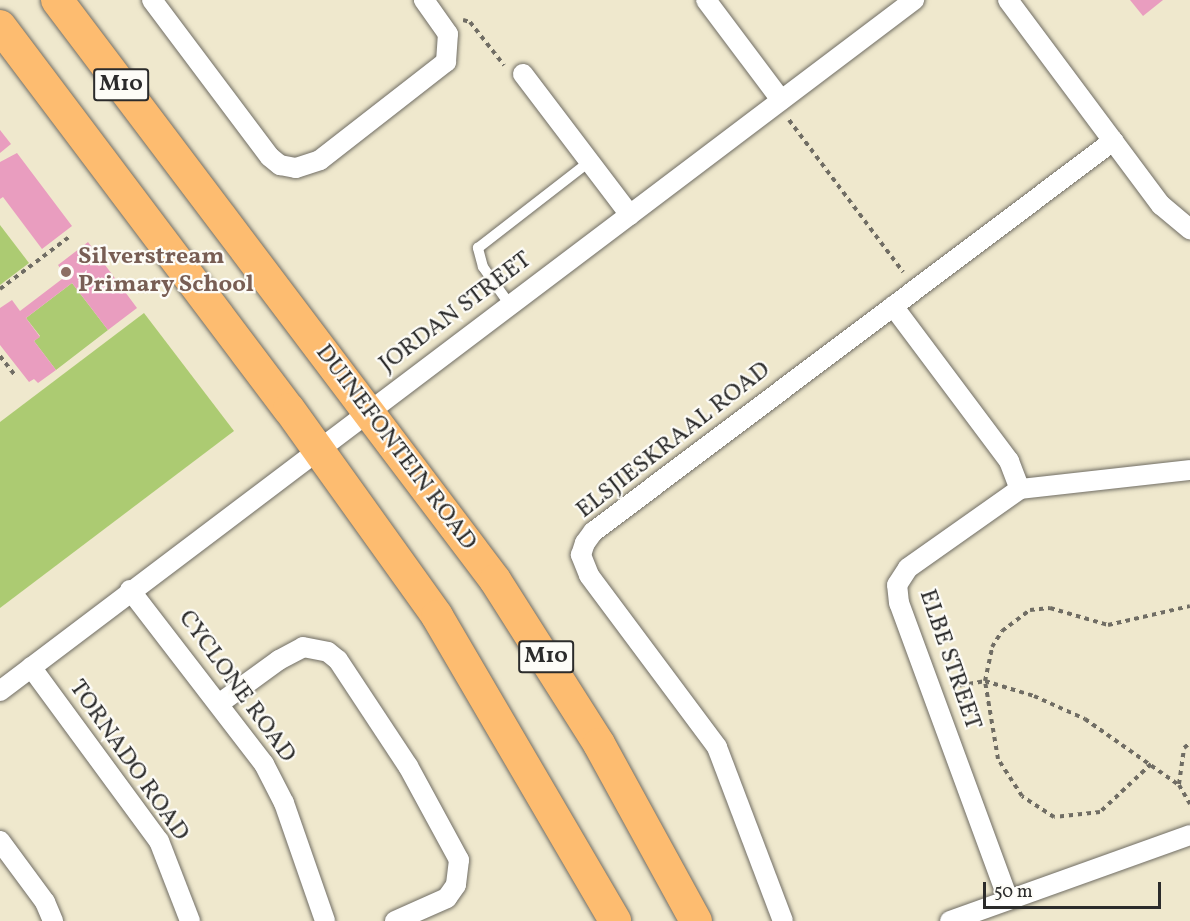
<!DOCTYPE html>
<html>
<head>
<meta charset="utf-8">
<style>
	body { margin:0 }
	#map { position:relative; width:1190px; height:921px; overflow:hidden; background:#efe8cd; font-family:Vollkorn,serif }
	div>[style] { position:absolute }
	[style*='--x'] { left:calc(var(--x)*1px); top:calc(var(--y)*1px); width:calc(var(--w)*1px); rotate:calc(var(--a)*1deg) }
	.green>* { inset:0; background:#accb72 }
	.building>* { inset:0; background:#e99dbf }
	.path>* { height:4px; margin-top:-2px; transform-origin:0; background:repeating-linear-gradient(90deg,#706d64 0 4.5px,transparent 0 9px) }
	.roads { filter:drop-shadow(0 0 2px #706d64) drop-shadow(0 0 2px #706d64) }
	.lane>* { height:10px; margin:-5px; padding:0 5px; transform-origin:5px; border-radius:5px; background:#fff }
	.street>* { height:20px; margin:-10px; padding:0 10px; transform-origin:10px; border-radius:10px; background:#fff }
	.primary>* { height:32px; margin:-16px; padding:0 16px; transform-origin:16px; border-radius:16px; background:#fdbc70 }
	.dots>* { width:16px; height:16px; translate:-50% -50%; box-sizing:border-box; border:3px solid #fdfcf7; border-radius:50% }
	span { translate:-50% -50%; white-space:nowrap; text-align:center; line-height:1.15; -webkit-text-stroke:4.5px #fdfcf7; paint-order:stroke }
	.shield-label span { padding:2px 4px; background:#fdfcf7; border:2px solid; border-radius:4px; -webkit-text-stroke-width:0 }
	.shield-label { font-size:22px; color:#2b2b2b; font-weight:700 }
	.education-label { font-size:24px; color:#785e54; font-weight:700 }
	.left { translate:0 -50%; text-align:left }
	.street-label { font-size:24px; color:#2b2b2b }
	.scale { position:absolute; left:983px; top:882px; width:178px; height:27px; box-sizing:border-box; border:3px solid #2b2b2b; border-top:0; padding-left:8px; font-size:18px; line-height:21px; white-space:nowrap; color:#2b2b2b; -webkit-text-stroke:4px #fdfcf7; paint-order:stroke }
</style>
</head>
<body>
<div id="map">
	<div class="green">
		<div style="clip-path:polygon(0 225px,29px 263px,0 285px)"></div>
		<div style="clip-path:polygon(72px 283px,108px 330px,56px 370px,34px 341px,40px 336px,26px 318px)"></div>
		<div style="clip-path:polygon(144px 313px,234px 431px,0 608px,0 422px)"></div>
	</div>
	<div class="building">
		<div style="clip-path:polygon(1130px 0,1163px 0,1143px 16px)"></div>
		<div style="clip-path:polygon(0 130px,11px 144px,0 153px)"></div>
		<div style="clip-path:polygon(17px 153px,72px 226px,42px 249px,3px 197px,0 199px,0 162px)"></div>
		<div style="clip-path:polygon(88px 242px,137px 308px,108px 330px,72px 283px,26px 318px,40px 337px,34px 341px,56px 370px,38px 383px,34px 379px,29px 382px,0 345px,0 308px,12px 300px,20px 311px,66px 276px,58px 265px)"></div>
	</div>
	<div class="path">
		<div style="--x:463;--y:20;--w:7;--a:16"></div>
		<div style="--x:470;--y:22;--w:55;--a:51.7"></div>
		<div style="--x:789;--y:120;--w:190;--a:53.1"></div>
		<div style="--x:0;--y:289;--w:86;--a:-37"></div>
		<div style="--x:0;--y:356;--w:24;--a:52"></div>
		<div style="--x:951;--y:687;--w:35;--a:-10"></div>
		<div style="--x:985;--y:681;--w:51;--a:17"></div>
		<div style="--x:1034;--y:696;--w:56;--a:24.3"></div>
		<div style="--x:1085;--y:719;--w:115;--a:35.1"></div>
		<div style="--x:1179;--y:785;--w:22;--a:60"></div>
		<div style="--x:1151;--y:764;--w:70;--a:136.7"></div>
		<div style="--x:1100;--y:812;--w:46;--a:173.8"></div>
		<div style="--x:1054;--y:817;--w:38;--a:-147"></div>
		<div style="--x:1022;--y:796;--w:44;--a:-123"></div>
		<div style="--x:998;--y:759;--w:79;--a:-99.5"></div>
		<div style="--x:985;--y:681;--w:35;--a:-78"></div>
		<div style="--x:992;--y:647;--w:19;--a:-58"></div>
		<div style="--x:1002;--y:631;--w:35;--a:-37"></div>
		<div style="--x:1030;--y:610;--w:20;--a:-6"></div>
		<div style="--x:1050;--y:608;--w:60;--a:16.3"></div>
		<div style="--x:1108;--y:625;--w:84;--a:-13"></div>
		<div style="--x:1179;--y:784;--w:36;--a:-82"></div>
		<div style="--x:1184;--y:748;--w:8;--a:-40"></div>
	</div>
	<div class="roads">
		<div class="lane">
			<div style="--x:510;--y:305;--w:47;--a:-125.4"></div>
			<div style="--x:483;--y:267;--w:20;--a:-105"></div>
			<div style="--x:478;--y:248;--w:142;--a:-37.8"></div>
		</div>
		<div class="street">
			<div style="--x:152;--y:0;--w:196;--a:53.1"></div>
			<div style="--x:270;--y:157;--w:13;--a:39"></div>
			<div style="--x:280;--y:165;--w:16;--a:11"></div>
			<div style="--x:296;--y:168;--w:25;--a:-18"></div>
			<div style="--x:320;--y:160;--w:160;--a:-37.9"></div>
			<div style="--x:446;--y:62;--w:28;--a:-86"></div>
			<div style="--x:448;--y:34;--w:42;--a:-125.2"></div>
			<div style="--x:706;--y:0;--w:125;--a:53.1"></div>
			<div style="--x:1008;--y:0;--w:256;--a:53.3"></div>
			<div style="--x:1161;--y:205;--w:38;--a:40"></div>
			<div style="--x:523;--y:74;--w:177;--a:52.8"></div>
			<div style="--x:893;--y:306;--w:194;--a:53.2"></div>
			<div style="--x:1009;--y:461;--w:30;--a:69"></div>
			<div style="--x:130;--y:590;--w:220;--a:52.4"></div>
			<div style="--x:264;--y:764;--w:44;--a:62.9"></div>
			<div style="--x:284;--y:803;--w:125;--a:70.8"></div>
			<div style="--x:31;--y:667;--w:216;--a:53.7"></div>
			<div style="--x:159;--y:841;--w:86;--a:68.8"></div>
			<div style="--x:0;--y:691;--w:1146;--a:-37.09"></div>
			<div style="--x:220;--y:703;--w:73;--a:-36.1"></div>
			<div style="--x:279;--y:660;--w:27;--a:-28"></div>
			<div style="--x:303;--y:647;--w:25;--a:11"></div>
			<div style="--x:328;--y:652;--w:13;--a:39"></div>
			<div style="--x:338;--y:660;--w:127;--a:56.6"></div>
			<div style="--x:408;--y:766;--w:107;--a:61.5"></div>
			<div style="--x:459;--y:860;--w:25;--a:97"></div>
			<div style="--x:456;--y:885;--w:16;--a:125"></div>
			<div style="--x:447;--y:898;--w:57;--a:156.1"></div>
			<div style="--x:0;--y:841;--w:76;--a:53.6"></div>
			<div style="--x:45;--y:902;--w:21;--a:67"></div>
			<div style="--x:1008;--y:899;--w:315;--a:-110.2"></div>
			<div style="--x:899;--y:603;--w:18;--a:-96"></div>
			<div style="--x:897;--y:585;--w:20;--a:-57"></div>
			<div style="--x:908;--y:568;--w:137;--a:-35.2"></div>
			<div style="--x:1020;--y:489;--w:171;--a:-6.4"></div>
			<div style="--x:783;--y:921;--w:186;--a:-110.8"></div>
			<div style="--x:717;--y:747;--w:214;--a:-126.7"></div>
			<div style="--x:589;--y:575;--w:22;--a:-112"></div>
			<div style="--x:581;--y:555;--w:13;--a:-72"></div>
			<div style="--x:585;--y:543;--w:14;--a:-54"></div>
			<div style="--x:593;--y:532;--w:651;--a:-36.94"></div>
			<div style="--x:950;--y:921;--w:255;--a:-19.7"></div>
		</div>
		<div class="primary">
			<div style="--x:57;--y:0;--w:727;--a:52.94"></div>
			<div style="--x:495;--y:580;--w:194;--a:57.6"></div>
			<div style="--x:599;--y:744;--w:202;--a:61.3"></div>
			<div style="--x:0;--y:26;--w:480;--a:53"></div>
			<div style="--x:289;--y:409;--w:254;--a:54.4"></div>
			<div style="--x:437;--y:616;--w:353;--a:59.7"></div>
		</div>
	</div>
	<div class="dots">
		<div style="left:66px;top:272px;background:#8d6e63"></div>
	</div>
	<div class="shield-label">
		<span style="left:121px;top:85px">M10</span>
		<span style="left:546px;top:657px">M10</span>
	</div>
	<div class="education-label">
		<span class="left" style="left:78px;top:272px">Silverstream<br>Primary School</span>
	</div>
	<div class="street-label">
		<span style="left:456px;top:313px;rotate:-37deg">JORDAN STREET</span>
		<span style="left:674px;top:441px;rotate:-38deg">ELSJIESKRAAL ROAD</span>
		<span style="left:395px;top:448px;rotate:53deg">DUINEFONTEIN ROAD</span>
		<span style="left:949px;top:660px;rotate:71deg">ELBE STREET</span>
		<span style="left:236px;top:687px;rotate:54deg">CYCLONE ROAD</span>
		<span style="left:128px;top:761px;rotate:55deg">TORNADO ROAD</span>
	</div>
	<div class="scale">50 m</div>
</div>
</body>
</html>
